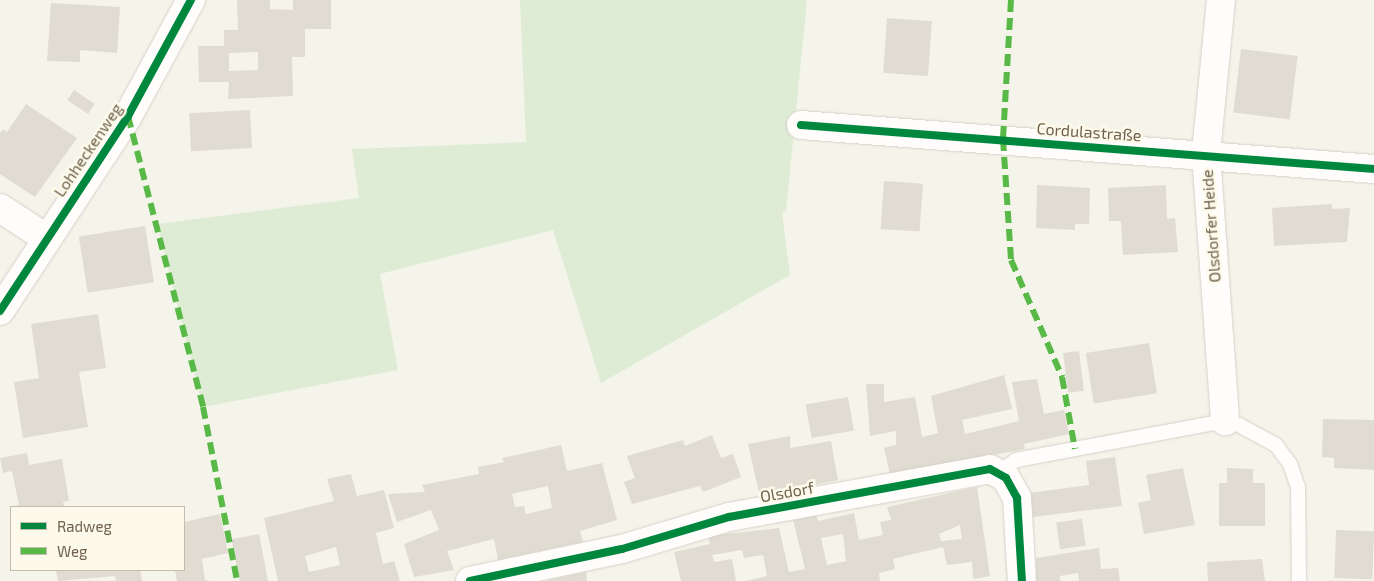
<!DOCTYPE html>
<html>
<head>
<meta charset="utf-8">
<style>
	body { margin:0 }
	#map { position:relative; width:1374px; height:581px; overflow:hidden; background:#f5f4ea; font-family:"Exo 2",sans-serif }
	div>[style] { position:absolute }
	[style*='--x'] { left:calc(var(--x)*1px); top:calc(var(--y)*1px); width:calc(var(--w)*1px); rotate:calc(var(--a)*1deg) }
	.green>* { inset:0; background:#deecd6 }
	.building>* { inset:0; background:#e0dcd2; transform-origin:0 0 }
	.roads { filter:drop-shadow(0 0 1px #d4d1c8) drop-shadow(0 0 1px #d4d1c8) }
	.lane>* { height:14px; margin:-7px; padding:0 7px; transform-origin:7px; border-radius:7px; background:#fefdfc }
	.street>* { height:28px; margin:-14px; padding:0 14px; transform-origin:14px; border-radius:14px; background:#fefdfc }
	.quiet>* { height:6px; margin-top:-3px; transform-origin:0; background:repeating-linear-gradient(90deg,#58b947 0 12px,transparent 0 18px) }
	.cycleway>* { height:8px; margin:-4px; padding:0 4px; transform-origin:4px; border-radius:4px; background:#00873e }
	span { translate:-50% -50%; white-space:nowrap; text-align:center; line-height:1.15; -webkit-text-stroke:5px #fdfaeb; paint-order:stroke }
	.street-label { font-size:16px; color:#70624d }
	.legend { position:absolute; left:10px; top:506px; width:175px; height:65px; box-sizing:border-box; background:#fdfaeb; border:1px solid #c5bdac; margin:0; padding:6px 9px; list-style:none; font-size:15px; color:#70624d }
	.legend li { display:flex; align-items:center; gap:10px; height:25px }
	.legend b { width:25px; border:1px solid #c5bdac }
</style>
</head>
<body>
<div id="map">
	<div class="green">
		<div style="clip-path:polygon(520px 0,807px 0,786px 211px,782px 213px,790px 275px,601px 383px,553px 230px,380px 274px,398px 370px,203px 407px,157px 224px,359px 198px,352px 149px,526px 142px)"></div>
	</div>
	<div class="building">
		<div style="clip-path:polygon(evenodd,237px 0,270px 0,270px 9px,293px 10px,293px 0,331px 0,331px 29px,305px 29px,305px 57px,292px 57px,293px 96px,228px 99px,229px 82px,199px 82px,198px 46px,224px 46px,224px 30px,238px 30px,237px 0,258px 52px,258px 70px,229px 71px,229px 53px,258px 52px)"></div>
		<div style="clip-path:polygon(51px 3px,120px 7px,117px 53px,80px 50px,80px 62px,47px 61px)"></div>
		<div style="left:887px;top:18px;width:45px;height:55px;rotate:4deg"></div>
		<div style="left:1241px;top:49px;width:57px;height:64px;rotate:7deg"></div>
		<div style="left:74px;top:90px;width:25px;height:12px;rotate:34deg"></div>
		<div style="clip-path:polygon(26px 104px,77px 138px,35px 197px,0 174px,0 133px,3px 129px,7px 132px)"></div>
		<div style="left:250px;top:110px;width:38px;height:61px;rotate:87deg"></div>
		<div style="left:884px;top:181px;width:39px;height:48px;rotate:4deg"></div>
		<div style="clip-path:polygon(1037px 185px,1090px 188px,1089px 224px,1075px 224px,1075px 230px,1036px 228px)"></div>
		<div style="clip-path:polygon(1166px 185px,1167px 219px,1175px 218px,1178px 252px,1123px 255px,1121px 221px,1109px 221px,1108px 188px)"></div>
		<div style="clip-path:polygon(1332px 204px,1332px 209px,1350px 208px,1347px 242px,1274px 246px,1272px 208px)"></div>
		<div style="left:145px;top:226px;width:57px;height:67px;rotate:81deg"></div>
		<div style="clip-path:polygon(98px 314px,106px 368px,79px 372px,88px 427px,23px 438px,14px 382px,39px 378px,31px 324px)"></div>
		<div style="left:1149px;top:343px;width:51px;height:64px;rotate:81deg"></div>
		<div style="left:1079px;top:351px;width:40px;height:16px;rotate:83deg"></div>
		<div style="clip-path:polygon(1004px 375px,1012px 409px,962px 420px,965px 434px,1019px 421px,1012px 382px,1037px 379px,1044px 414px,1064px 410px,1069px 434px,1024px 444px,1025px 449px,890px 474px,884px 448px,896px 445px,896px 431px,870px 436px,866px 384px,884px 384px,884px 402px,915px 397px,922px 437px,938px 433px,931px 396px)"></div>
		<div style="left:848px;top:397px;width:34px;height:43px;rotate:80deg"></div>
		<div style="clip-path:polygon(1323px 419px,1374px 420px,1374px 470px,1334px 468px,1334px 458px,1322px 457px)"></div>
		<div style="clip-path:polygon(712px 435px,721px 458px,733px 454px,741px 477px,703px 492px,700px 486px,632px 504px,624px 482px,635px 478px,627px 456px,683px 440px,685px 446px)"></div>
		<div style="clip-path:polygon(790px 436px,790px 448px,831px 441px,838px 480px,760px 497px,748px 444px)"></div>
		<div style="clip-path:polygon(evenodd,561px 445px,567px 471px,602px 463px,617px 520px,580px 531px,583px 542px,498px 560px,494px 539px,447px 551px,454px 570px,414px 577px,404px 544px,439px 530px,431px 510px,397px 522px,388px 494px,425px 492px,422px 485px,479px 474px,478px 467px,504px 462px,502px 458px,561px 445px,548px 486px,552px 508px,526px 514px,524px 506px,515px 507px,512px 494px,548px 486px)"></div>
		<div style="clip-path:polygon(27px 453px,29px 465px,62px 459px,69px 501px,63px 502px,65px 507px,10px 507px,19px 505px,12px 471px,3px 473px,0 458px)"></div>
		<div style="clip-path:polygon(1115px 457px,1122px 506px,1033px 517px,1029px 493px,1089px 485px,1086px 461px)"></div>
		<div style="clip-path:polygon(1183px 468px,1195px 525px,1144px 534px,1138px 503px,1151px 500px,1146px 475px)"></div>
		<div style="clip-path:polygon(1227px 468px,1253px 469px,1253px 483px,1265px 483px,1265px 526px,1219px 526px,1219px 483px,1227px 483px)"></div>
		<div style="clip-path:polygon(evenodd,351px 474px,357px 496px,384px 490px,394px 528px,376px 533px,383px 564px,394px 561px,400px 581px,278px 581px,264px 518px,334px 501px,327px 479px,351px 474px,336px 547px,340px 565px,309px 572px,305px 556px,336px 547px)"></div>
		<div style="clip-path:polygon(evenodd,977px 487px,990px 576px,973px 579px,972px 562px,947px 565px,943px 547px,893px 559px,895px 569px,879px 573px,880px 581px,746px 581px,767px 576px,763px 555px,744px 558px,742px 550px,712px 555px,714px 562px,732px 559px,736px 581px,681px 581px,674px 552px,710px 544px,708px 536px,779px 528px,789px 572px,805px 569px,793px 520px,816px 515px,818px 521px,854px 513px,859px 540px,883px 535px,880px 522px,891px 520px,887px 507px,977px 487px,960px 525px,962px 539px,941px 541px,939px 534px,960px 525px,977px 487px,843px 534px,846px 561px,827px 565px,821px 538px,843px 534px)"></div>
		<div style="clip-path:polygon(220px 514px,228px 553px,202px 559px,205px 580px,209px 581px,177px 581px,175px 570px,184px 570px,184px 522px)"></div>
		<div style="left:1082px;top:519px;width:27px;height:26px;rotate:82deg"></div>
		<div style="left:1336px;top:530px;width:38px;height:48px;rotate:2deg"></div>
		<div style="left:259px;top:534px;width:48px;height:28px;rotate:79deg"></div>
		<div style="clip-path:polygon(1099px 548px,1101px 569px,1118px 568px,1120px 581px,1079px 581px,1078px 573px,1060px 576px,1060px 581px,1036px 581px,1036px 558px)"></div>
		<div style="clip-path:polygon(1262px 559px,1265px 581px,1208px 581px,1207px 562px)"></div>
		<div style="clip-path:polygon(56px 570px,140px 570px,142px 581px,116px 581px,115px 576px,58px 581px)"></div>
		<div style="clip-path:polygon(586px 572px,587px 581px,548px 581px,548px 580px)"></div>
	</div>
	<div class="roads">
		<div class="lane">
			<div style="--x:999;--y:472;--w:21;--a:-35"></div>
			<div style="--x:1016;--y:460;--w:213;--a:-10.6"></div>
			<div style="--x:1225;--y:421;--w:15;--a:16"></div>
			<div style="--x:1239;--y:425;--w:42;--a:28.4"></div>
			<div style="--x:1276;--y:445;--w:24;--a:54"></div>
			<div style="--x:1290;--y:464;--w:24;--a:71"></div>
			<div style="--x:1298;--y:487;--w:94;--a:89.4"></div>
		</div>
		<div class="street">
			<div style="--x:1221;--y:0;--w:155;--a:95.6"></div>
			<div style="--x:1206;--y:154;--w:268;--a:85.9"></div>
			<div style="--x:801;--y:125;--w:575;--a:4.39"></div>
			<div style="--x:0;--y:208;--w:55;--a:33.1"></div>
			<div style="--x:0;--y:311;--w:233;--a:-56.7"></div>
			<div style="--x:128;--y:116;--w:132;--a:-61.5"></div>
			<div style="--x:470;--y:581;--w:155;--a:-11.9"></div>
			<div style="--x:622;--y:549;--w:112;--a:-16.7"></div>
			<div style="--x:729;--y:517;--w:265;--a:-10.4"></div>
			<div style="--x:990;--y:469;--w:18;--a:29"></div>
			<div style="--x:1006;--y:478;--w:23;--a:61"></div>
			<div style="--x:1017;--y:498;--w:83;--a:86.6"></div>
		</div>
	</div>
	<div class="quiet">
		<div style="--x:1011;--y:0;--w:139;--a:93.3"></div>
		<div style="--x:1003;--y:139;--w:121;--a:86.2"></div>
		<div style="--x:1011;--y:260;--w:128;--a:66.4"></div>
		<div style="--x:1062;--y:377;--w:73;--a:79.8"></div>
		<div style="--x:128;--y:116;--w:301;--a:75.5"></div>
		<div style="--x:203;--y:407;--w:177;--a:78.9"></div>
	</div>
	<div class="cycleway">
		<div style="--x:801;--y:125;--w:575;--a:4.39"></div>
		<div style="--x:0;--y:311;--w:233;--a:-56.7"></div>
		<div style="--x:128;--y:116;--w:132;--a:-61.5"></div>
		<div style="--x:470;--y:581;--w:155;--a:-11.9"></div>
		<div style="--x:622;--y:549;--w:112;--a:-16.7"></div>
		<div style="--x:729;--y:517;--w:265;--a:-10.4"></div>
		<div style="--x:990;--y:469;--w:18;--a:29"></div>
		<div style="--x:1006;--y:478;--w:23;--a:61"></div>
		<div style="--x:1017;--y:498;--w:83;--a:86.6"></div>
	</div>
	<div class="street-label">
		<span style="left:1089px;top:132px;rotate:4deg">Cordulastraße</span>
		<span style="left:88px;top:150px;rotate:-56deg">Lohheckenweg</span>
		<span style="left:1211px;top:226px;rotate:-94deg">Olsdorfer Heide</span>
		<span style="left:787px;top:492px;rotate:-10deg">Olsdorf</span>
	</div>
	<ul class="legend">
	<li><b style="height:6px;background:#00873e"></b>Radweg</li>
	<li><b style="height:6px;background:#58b947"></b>Weg</li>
	</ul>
</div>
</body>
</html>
